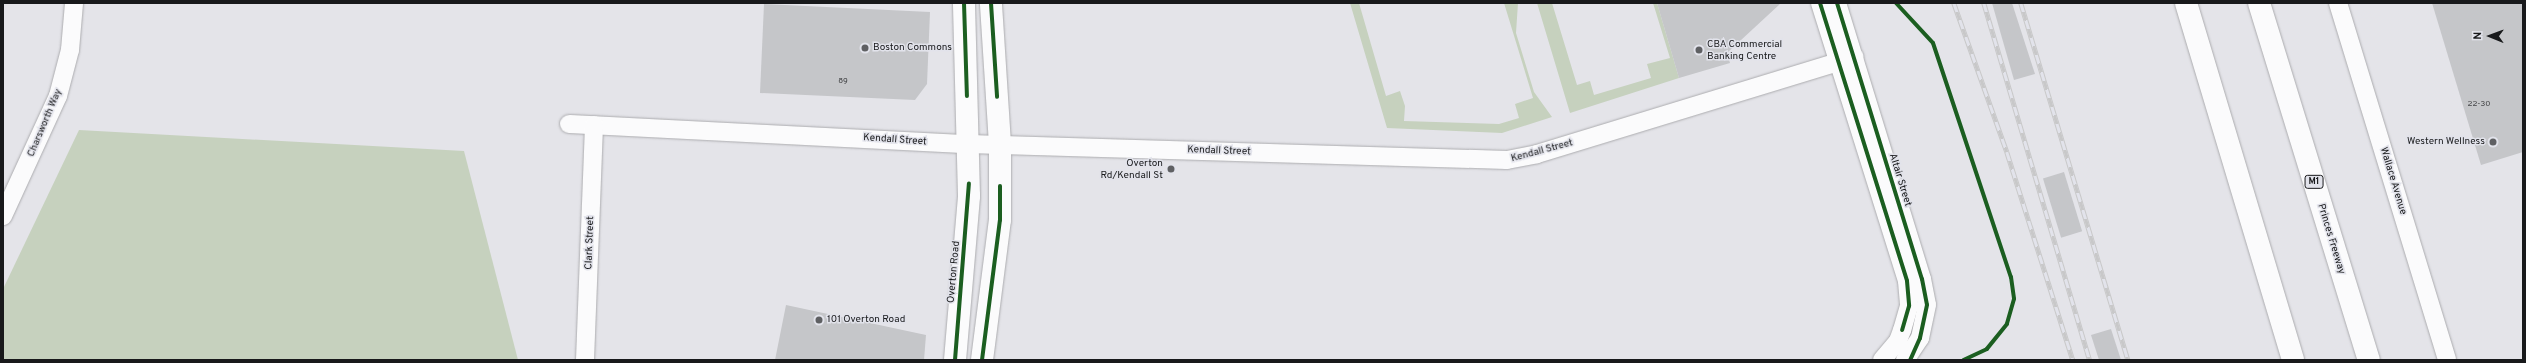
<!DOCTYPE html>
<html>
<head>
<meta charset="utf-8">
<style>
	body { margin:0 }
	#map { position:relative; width:2526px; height:363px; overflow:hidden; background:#e4e4e9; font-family:Overpass,sans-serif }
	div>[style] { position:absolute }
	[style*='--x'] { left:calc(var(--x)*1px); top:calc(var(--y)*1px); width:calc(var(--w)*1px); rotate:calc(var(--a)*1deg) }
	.green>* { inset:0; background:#c6d1be }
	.building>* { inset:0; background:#c5c6c9; transform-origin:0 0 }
	.roads { filter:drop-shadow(0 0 1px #acacaf) drop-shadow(0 0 1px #acacaf) }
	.minor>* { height:18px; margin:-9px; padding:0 9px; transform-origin:9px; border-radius:9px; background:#fbfbfc }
	.tertiary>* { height:22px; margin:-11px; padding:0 11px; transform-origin:11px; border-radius:11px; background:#fbfbfc }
	.motorway>* { height:22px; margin:-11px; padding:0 11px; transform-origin:11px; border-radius:11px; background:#fbfbfc }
	.rail>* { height:4.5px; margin-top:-2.25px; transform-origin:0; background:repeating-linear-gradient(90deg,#e2e3eb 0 9px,#c8c8c9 0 18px); box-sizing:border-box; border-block:1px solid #c8c8c9 }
	.cycleway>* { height:4px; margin:-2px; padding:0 2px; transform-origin:2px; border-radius:2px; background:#1b5e20 }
	.dots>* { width:11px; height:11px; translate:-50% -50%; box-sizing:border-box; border:2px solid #e2e3eb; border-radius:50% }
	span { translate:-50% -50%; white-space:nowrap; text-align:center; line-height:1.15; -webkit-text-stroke:3px #e2e3eb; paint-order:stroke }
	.number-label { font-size:8px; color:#434446 }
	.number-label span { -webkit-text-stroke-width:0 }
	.shield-label span { padding:1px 3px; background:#e2e3eb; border:1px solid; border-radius:3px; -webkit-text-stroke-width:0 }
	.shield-label { font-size:9px; color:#18191b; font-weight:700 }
	.poi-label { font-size:10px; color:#18191b }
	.left { translate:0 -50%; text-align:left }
	.right { translate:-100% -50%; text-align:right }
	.street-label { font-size:10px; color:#18191b }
	.frame { position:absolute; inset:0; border:4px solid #18191b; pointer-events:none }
	.north { position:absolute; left:2470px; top:16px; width:40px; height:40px; -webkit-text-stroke:3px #e2e3eb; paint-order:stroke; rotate:271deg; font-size:11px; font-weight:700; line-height:16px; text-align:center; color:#18191b }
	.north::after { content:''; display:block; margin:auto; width:14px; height:18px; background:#18191b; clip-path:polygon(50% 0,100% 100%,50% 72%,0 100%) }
</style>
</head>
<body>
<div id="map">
	<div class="green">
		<div style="clip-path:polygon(1350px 3px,1359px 3px,1386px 96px,1400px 91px,1405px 106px,1404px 121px,1499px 124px,1519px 118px,1515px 104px,1533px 98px,1504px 3px,1518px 3px,1516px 33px,1534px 92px,1552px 117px,1502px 133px,1387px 128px)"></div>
		<div style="clip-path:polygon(1537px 3px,1552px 3px,1577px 85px,1590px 81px,1594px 95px,1651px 78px,1647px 64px,1670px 58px,1653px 3px,1657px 3px,1679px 78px,1570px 113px)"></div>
		<div style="clip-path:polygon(79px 130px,464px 151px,518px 360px,3px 360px,3px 289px)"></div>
	</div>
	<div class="building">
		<div style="clip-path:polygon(1657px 3px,1781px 3px,1727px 53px,1730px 63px,1679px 78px)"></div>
		<div style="clip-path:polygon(1992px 3px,2012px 3px,2035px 74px,2014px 80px)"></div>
		<div style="clip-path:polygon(2432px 3px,2523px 3px,2523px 152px,2481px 165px)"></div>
		<div style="clip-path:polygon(764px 4px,930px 12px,927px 84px,915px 100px,760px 93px)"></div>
		<div style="left:2064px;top:172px;width:62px;height:22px;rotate:73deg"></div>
		<div style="clip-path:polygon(786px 305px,926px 335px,924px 360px,775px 360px)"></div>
		<div style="clip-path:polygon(2111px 329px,2121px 360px,2099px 360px,2091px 335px)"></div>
	</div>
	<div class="roads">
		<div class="minor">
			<div style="--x:1820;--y:3;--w:291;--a:72.6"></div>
			<div style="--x:1907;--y:281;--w:25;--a:85"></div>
			<div style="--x:1909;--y:306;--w:25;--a:106"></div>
			<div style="--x:1902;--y:330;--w:12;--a:110"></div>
			<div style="--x:1898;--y:341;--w:25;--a:130"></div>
			<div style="--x:1837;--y:3;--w:289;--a:72.9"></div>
			<div style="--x:1922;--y:279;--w:26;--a:79"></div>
			<div style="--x:1927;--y:305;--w:34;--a:102"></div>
			<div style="--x:1920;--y:338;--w:27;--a:124"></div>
			<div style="--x:2338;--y:3;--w:373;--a:73"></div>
			<div style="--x:569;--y:124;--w:400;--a:2.9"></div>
			<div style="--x:968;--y:144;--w:539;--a:1.7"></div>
			<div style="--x:1507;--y:160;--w:31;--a:-11"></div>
			<div style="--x:1537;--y:154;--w:332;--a:-17"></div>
			<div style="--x:3;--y:216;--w:132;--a:-65.4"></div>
			<div style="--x:58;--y:96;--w:48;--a:-75.4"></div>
			<div style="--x:70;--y:50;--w:47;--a:-85.1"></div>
			<div style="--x:585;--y:360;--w:235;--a:-87.8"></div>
		</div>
		<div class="tertiary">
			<div style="--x:955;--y:360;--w:165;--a:-85.1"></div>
			<div style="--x:969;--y:196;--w:193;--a:-91.5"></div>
			<div style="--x:982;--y:360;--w:141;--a:-82.7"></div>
			<div style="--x:1000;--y:220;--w:76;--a:-90"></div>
			<div style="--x:1000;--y:144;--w:141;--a:-93.7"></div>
		</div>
		<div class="motorway">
			<div style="--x:2186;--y:3;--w:373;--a:73.3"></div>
			<div style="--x:2259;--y:3;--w:374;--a:72.9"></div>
		</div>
	</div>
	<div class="rail">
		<div style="--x:1954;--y:3;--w:158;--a:70.4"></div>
		<div style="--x:2007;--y:152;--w:218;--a:72.4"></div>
		<div style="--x:1984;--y:3;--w:372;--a:73.5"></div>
		<div style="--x:2021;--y:3;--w:373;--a:73.3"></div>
	</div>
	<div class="cycleway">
		<div style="--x:964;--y:3;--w:93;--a:88.2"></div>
		<div style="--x:991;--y:3;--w:94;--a:86.3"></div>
		<div style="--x:1820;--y:3;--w:291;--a:72.6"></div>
		<div style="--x:1907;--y:281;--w:25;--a:85"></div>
		<div style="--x:1909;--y:306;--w:25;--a:106"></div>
		<div style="--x:1837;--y:3;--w:289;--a:72.9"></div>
		<div style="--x:1922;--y:279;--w:26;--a:79"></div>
		<div style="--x:1927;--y:305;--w:34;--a:102"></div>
		<div style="--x:1920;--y:338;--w:24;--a:114"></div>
		<div style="--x:1896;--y:3;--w:54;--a:47.2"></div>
		<div style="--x:1933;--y:43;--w:247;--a:71.6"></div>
		<div style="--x:2011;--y:277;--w:22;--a:82"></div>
		<div style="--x:2014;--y:299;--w:26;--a:106"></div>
		<div style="--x:2007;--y:324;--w:32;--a:129"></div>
		<div style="--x:1987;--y:349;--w:26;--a:155"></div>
		<div style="--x:955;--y:360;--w:177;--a:-85.5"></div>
		<div style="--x:982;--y:360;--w:141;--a:-82.7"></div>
		<div style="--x:1000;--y:220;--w:34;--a:-90"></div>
	</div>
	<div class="dots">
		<div style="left:865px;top:48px;background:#5f6063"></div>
		<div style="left:1699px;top:50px;background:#5f6063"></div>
		<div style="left:2493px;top:142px;background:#5f6063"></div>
		<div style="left:1171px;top:169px;background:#5f6063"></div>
		<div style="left:819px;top:320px;background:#5f6063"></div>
	</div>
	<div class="number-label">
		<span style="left:843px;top:82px">89</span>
		<span style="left:2479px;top:105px">22-30</span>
	</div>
	<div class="shield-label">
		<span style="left:2314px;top:182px">M1</span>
	</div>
	<div class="poi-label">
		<span class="left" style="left:1707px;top:50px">CBA Commercial<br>Banking Centre</span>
		<span class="left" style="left:873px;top:48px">Boston Commons</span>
		<span class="right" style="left:2485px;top:142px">Western Wellness</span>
		<span class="right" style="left:1163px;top:169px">Overton<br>Rd/Kendall St</span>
		<span class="left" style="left:827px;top:320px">101 Overton Road</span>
	</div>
	<div class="street-label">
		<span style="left:45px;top:123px;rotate:-67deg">Charsworth Way</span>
		<span style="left:895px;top:140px;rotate:4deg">Kendall Street</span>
		<span style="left:1219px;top:151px;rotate:2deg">Kendall Street</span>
		<span style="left:1542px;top:151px;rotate:-15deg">Kendall Street</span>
		<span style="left:1900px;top:180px;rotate:73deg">Altair Street</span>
		<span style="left:2393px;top:181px;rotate:73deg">Wallace Avenue</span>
		<span style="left:2331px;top:239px;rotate:73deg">Princes Freeway</span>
		<span style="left:590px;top:243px;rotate:-88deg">Clark Street</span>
		<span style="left:954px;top:272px;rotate:-85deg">Overton Road</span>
	</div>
	<div class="frame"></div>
	<div class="north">N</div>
</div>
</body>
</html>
